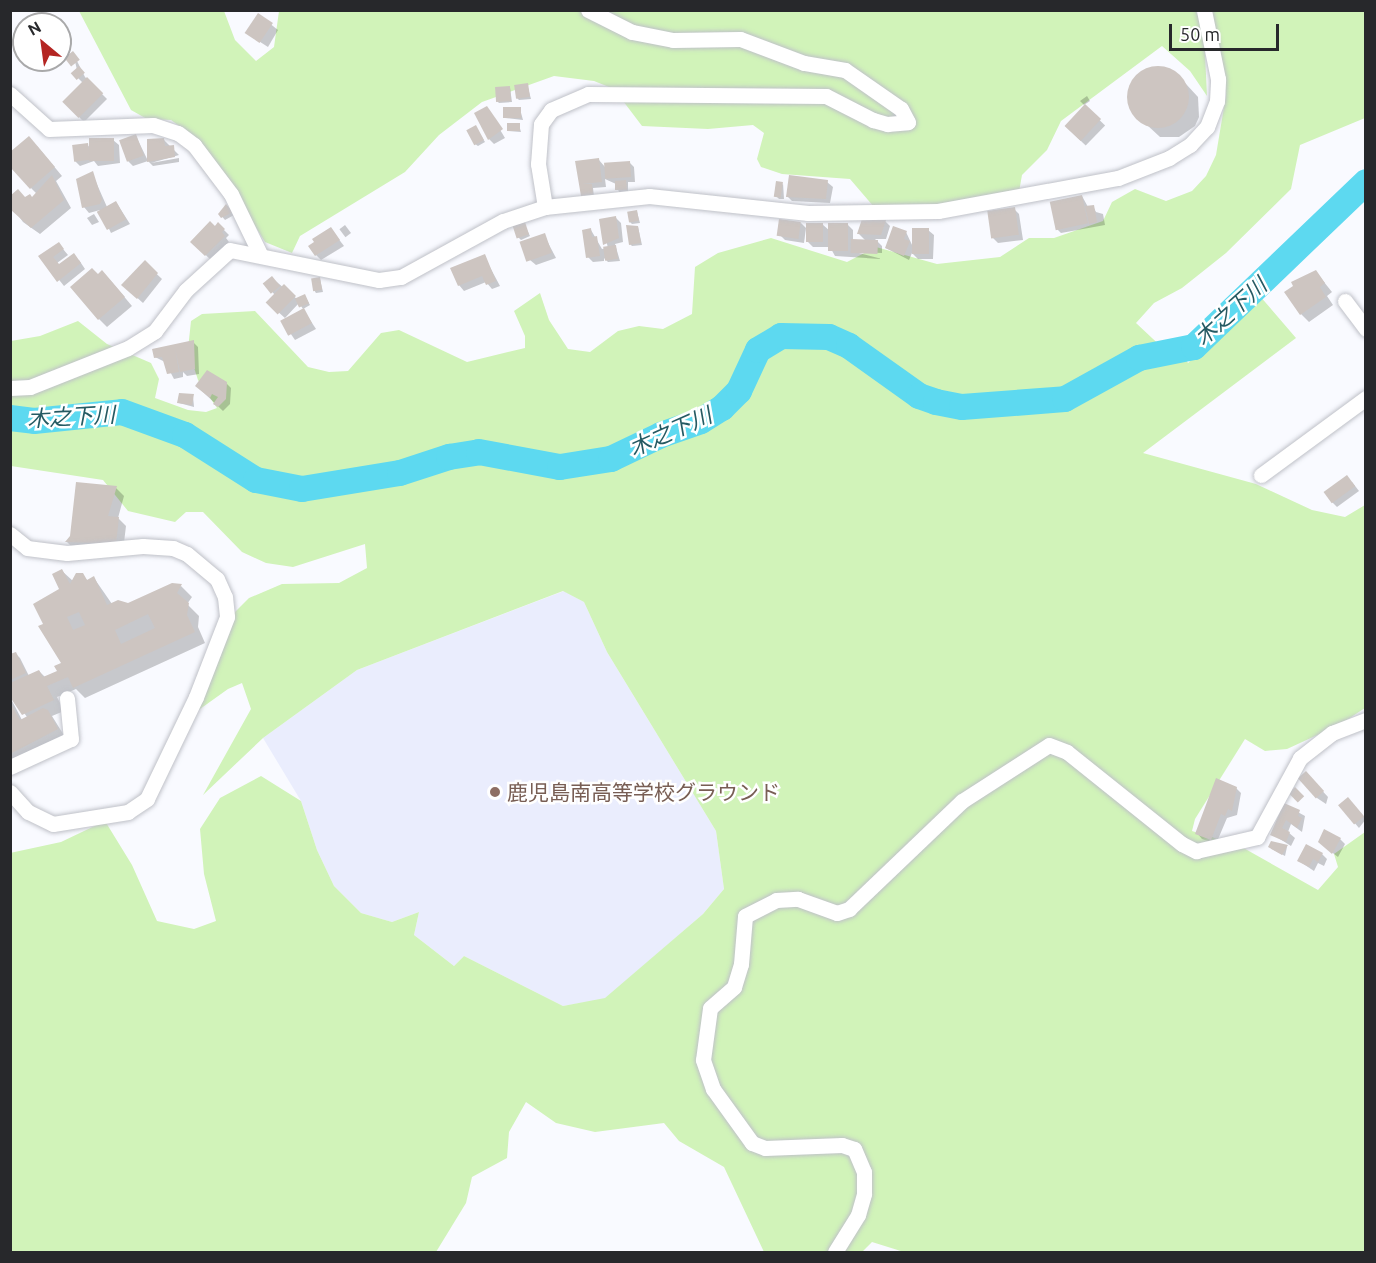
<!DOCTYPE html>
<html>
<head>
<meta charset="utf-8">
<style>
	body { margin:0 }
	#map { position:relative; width:1376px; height:1263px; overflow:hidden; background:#f9faff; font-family:Ubuntu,"Noto Sans JP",sans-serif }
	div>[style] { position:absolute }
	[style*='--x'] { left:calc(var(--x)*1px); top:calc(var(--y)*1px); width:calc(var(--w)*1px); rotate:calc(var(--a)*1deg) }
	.built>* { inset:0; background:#eaedfd }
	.green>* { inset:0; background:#d1f3b9 }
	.shadow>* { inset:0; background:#0003; transform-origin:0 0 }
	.river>* { height:26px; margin:-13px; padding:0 13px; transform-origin:13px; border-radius:13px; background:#5dd9f0 }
	.building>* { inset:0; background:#cdc5c1; transform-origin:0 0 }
	.round { border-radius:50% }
	.roads { filter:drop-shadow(0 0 2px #bfc1c8) drop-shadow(0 0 2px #bfc1c8) }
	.street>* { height:15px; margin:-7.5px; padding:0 7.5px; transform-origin:7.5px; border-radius:7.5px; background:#fff }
	.dots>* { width:16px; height:16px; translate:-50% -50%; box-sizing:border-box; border:3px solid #fff; border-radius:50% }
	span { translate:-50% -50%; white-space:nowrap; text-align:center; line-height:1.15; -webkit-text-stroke:5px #fff; paint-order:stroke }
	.education-label { font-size:21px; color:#785e54 }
	.left { translate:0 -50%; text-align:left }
	.water-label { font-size:22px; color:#255a63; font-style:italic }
	.frame { position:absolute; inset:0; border:12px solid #27282b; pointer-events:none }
	.north { position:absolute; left:12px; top:12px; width:60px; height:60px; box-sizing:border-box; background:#fff; border:2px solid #a9a9aa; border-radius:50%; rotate:331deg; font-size:16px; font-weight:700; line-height:24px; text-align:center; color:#27282b }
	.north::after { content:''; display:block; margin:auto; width:21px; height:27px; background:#b42522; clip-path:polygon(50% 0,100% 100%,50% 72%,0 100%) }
	.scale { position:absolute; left:1169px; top:24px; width:110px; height:27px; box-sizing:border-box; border:3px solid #27282b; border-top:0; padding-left:8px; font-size:18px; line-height:21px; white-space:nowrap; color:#27282b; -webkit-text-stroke:4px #fff; paint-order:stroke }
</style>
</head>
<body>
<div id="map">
	<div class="built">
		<div style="clip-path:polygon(564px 591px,584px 602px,607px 652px,716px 831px,724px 889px,703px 914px,605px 999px,563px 1006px,464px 956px,454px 966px,414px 935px,419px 912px,392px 922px,361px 913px,334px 886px,317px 850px,301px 801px,263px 738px,357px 670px)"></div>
	</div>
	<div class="green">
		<div style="clip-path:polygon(79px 11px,224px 11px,235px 40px,256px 61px,274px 47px,279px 11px,1196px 11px,1204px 33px,1207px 96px,1190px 71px,1162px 46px,1061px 121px,1047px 150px,1022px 175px,1019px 192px,940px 206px,874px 207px,850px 179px,782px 174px,761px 167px,757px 159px,764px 133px,753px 125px,708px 129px,642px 126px,614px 89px,594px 81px,554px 76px,482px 102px,439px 135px,405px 172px,300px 236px,292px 253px,265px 242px,212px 157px,194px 137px,171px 120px,147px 119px,131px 110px)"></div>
		<div style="clip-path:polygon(1209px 11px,1365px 11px,1365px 118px,1300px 145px,1291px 189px,1226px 253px,1182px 288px,1154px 303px,1136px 323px,1168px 353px,1180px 349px,1188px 363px,1259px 295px,1296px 338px,1143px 453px,1256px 484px,1312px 510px,1345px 517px,1365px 505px,1365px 708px,1339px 725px,1287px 749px,1265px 751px,1245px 739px,1195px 819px,1192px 831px,1240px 846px,1318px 890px,1338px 867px,1334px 854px,1365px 832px,1365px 1252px,904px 1252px,872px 1242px,862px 1252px,764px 1252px,724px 1167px,679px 1141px,664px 1123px,595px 1132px,556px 1123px,526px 1102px,509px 1132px,507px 1158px,472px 1177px,466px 1203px,436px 1252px,11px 1252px,10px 853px,61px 842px,105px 821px,132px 865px,157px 921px,194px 929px,216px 921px,204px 874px,200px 829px,220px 798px,261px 776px,301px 801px,317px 850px,334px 886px,361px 913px,392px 922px,419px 912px,414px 935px,454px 966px,464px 956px,563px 1006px,605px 998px,703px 914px,724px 889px,716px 831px,607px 652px,584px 602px,563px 591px,357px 670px,263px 738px,203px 795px,251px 709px,242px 683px,228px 689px,193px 714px,232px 615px,249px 598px,282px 584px,339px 583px,367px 568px,365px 544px,293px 567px,266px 563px,242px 552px,203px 512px,186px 512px,175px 522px,128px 511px,103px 480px,11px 466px,11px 341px,40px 336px,78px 321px,107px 344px,151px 363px,159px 379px,155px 398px,188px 410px,206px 412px,217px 408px,198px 380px,188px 349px,191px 321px,202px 314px,255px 311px,308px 367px,329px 372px,348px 371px,381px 333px,399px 330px,467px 362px,525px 348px,525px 336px,514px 311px,540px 293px,549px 320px,568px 349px,590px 352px,618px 331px,639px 326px,663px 329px,692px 314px,695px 267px,718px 253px,771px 238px,847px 262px,876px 247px,937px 264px,1000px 257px,1029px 238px,1054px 238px,1103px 221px,1112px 202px,1135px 189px,1166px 201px,1192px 191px,1206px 176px,1216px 155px,1226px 95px)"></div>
	</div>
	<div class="shadow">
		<div style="clip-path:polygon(259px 15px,278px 30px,268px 47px,248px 34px)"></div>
		<div style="clip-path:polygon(73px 53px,85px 77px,107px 99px,84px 122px,64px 102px,83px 83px,73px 73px,77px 70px)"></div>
		<div style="clip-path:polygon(1155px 67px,1174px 71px,1198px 97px,1199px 117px,1195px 126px,1179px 137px,1160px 137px,1133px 112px,1128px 93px,1131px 84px,1137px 76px)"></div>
		<div style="clip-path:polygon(527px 84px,531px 99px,519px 100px,517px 98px)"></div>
		<div style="clip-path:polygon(510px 88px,512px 102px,499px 103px,497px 101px)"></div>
		<div style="clip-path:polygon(1087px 96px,1090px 101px,1084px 105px,1080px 101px)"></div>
		<div style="left:1085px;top:106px;width:28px;height:28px;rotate:44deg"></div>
		<div style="clip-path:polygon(487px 108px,505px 138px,494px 144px,489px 139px)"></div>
		<div style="clip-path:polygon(520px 109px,523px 120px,505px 118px)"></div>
		<div style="clip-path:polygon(519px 125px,521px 132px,508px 131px)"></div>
		<div style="clip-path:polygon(477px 129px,485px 142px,478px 146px,475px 144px)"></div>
		<div style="clip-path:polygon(136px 136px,148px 161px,164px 140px,179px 155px,151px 163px,179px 158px,179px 162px,153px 166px,148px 161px,133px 166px,128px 161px)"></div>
		<div style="clip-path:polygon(113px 140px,119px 145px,120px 163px,98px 166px,94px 161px,80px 166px,75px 161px,87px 145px,92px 149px)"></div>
		<div style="clip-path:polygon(37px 146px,62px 176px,56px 181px,71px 208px,40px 234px,23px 222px,10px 204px,10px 198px,33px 199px,37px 194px,31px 188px)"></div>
		<div style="clip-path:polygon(599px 160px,605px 167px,629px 162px,634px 167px,635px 182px,628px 182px,628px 191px,619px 192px,616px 184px,605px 179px,606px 187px,593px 188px,594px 196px,584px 197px,576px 162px)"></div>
		<div style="clip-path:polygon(92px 173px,107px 207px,116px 202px,130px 224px,111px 233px,100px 210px,89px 213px,84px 207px)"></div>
		<div style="clip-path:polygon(827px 182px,833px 187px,830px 203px,792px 201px,787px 196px)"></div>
		<div style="clip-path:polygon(783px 183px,784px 199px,779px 199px,777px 197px)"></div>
		<div style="clip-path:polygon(1082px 196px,1088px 207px,1093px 206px,1096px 212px,1103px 214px,1105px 225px,1061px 233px,1056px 228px)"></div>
		<div style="clip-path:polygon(227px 206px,234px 215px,225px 220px,220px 214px)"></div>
		<div style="clip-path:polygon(1014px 209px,1019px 214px,1023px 240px,998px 243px,993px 238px)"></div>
		<div style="clip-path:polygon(637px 212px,640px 223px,632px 224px,630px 222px)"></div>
		<div style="clip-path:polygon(94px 214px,99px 222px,92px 225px,87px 218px)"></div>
		<div style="clip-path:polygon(616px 218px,621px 223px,623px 242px,615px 244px,620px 261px,608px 262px,604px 258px,604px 261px,593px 262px,588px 257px,591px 230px,602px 249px,608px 248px,601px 220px)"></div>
		<div style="clip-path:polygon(885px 221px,890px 226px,886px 239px,875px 239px,882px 246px,882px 253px,855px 252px,882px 259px,835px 256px,830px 247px,813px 247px,808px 242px,822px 224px,830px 231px,848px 225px,853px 230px,853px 240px,866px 241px,859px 234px)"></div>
		<div style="clip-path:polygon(801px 223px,806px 228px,804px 243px,785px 240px,780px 235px)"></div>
		<div style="clip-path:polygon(218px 224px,229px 235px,226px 238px,229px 242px,211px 260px,192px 242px)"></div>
		<div style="clip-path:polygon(524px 224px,530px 236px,521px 240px,518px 237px)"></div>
		<div style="left:345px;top:225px;width:10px;height:7px;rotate:53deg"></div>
		<div style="clip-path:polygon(638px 227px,642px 245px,632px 246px,630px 244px)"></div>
		<div style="clip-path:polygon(331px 229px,344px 246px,321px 260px,316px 255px)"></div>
		<div style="clip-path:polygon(928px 230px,934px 235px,933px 259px,918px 259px,912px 253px,909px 260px,886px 248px,906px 232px,913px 247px)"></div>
		<div style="clip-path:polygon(544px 235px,556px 258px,536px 265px,530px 260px)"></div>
		<div style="clip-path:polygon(63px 249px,68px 255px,57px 263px,59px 266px,79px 260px,85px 269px,64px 286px,40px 256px)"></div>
		<div style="clip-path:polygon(484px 256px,500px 286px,492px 289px,486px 282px,464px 291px,459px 285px)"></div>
		<div style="clip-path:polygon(145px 263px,162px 279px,143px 303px,123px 285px)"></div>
		<div style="clip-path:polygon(1316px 272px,1332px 292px,1327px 296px,1333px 305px,1309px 322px,1301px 314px)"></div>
		<div style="clip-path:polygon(98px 276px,110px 280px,132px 306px,107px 327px,99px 319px)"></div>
		<div style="clip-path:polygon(272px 278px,297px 299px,305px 296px,310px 305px,303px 309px,299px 303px,285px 318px,268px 303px,275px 295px,265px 284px)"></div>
		<div style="clip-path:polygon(320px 279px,323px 292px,316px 293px,314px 290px)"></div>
		<div style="clip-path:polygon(303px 309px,316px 329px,295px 340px,282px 321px)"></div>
		<div style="clip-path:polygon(193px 342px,198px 347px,199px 374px,187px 376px,183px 372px,183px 377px,174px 379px,165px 362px,155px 357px,154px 350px)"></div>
		<div style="clip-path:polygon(226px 383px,231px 388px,230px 404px,223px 411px,202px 391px)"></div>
		<div style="clip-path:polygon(193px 396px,194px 407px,179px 403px)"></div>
		<div style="clip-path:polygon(1352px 482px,1359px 491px,1337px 507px,1332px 502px)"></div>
		<div style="clip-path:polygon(116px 488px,124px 496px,118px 518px,126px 526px,123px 551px,75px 550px,67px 542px)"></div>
		<div style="clip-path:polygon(62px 571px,73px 581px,82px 575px,88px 581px,94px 578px,112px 604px,128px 605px,181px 586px,192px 597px,187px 604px,199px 616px,198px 627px,205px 643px,85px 698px,76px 689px,57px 697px,64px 711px,52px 716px,65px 737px,16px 763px,10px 757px,10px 697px,22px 720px,27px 717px,10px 693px,10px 656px,15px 653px,20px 658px,29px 676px,39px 671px,46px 678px,59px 672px,63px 664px,45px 625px,61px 590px)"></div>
		<div style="clip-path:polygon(1306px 773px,1328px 797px,1326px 804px,1317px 798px)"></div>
		<div style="clip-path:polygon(1236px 788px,1241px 793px,1237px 815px,1227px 818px,1216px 844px,1202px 839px,1197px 833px)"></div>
		<div style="clip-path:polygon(1353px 804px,1366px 819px,1359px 828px,1340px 806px)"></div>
		<div style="clip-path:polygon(1285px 805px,1305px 816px,1302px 832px,1291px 824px,1288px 832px,1295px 838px,1291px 846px,1272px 834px)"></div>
		<div style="clip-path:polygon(1340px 839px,1345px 844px,1338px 857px,1325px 847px)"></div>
		<div style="clip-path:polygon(1287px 847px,1285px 856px,1272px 849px)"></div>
		<div style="clip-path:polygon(1322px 854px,1327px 859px,1324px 866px,1318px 863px,1314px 871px,1299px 861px)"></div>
	</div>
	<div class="river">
		<div style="--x:10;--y:418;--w:24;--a:7"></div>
		<div style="--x:34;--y:421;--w:88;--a:-5.8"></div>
		<div style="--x:122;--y:412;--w:67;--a:20.1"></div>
		<div style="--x:185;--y:435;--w:84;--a:32.4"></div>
		<div style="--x:256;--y:480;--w:47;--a:11.1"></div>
		<div style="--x:302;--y:489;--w:99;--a:-9.3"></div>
		<div style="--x:400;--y:473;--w:52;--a:-18.1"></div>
		<div style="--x:449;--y:457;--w:30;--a:-9"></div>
		<div style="--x:479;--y:452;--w:82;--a:10.5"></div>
		<div style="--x:560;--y:467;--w:52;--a:-8.9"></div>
		<div style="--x:611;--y:459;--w:55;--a:-25.6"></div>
		<div style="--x:661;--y:435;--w:42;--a:-19.3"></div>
		<div style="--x:701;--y:421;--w:25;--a:-32"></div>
		<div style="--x:722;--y:408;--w:24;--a:-45"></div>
		<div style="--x:739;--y:391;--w:45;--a:-65.1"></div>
		<div style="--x:758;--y:350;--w:27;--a:-31"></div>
		<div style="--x:781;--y:336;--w:48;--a:1.2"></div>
		<div style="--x:829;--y:337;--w:22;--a:24"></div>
		<div style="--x:849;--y:346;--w:86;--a:35.5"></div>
		<div style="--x:919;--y:396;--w:18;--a:19"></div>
		<div style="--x:936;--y:402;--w:26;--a:11"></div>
		<div style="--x:962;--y:407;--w:103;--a:-4.4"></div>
		<div style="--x:1065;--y:399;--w:85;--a:-29"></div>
		<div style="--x:1139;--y:358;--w:56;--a:-11.3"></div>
		<div style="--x:1194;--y:347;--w:238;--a:-43.8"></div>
	</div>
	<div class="building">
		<div style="left:258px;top:13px;width:18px;height:24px;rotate:34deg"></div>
		<div style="left:73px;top:51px;width:11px;height:11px;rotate:52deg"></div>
		<div class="round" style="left:1127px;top:66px;width:62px;height:62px"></div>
		<div style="left:79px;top:66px;width:9px;height:11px;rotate:49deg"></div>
		<div style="left:87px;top:77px;width:23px;height:35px;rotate:45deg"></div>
		<div style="left:528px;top:83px;width:14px;height:14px;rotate:82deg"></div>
		<div style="left:510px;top:86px;width:15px;height:15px;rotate:86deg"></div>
		<div style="left:1085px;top:104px;width:22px;height:30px;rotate:43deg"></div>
		<div style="clip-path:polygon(487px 106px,503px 129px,488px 140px,474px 113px)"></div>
		<div style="left:521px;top:107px;width:11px;height:18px;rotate:90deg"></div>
		<div style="left:520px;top:123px;width:8px;height:13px;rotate:90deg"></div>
		<div style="left:476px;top:125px;width:17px;height:11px;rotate:62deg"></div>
		<div style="left:136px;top:134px;width:23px;height:18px;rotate:70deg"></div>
		<div style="clip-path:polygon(29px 136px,55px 167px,30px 189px,10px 167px,10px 152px)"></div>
		<div style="left:89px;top:138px;width:25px;height:23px"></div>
		<div style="clip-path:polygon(164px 138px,165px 146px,174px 145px,175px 157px,147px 162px,147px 139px)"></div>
		<div style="left:88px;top:143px;width:17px;height:16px;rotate:83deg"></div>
		<div style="clip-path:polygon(599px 158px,602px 182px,582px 184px,592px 184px,593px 194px,581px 196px,575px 161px)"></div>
		<div style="left:630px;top:161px;width:16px;height:26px;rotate:86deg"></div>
		<div style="clip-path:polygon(93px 171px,102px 200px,100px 204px,82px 208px,76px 179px)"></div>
		<div style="clip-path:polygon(52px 175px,64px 200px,31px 228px,11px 210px,10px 196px,18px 189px,25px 197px,30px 194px,32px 197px)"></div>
		<div style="clip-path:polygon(789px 175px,828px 180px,826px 199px,786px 197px)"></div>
		<div style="clip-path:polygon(626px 180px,627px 190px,615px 190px,615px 181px)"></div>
		<div style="left:776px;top:181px;width:7px;height:16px;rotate:8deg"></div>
		<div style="left:1082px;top:195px;width:29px;height:33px;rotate:78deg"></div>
		<div style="left:116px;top:201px;width:21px;height:22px;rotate:61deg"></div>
		<div style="clip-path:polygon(226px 204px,233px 212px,221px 218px,218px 214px)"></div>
		<div style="clip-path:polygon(1094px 205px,1097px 222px,1089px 224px,1085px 206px)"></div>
		<div style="left:1015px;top:207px;width:28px;height:28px;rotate:82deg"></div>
		<div style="left:637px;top:210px;width:11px;height:10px;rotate:80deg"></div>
		<div style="clip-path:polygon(616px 216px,619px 238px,603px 245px,599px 219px)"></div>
		<div style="left:779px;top:219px;width:22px;height:17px;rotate:8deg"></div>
		<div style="clip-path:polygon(862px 219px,886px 220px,881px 235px,857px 234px)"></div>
		<div style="clip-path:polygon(210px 221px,215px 226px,218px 222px,225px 229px,222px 232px,225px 236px,205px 256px,190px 242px)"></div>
		<div style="left:525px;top:222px;width:13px;height:13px;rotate:72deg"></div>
		<div style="left:806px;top:223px;width:17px;height:19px"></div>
		<div style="left:828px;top:223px;width:20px;height:28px"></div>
		<div style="clip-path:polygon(626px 225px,638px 226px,641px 243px,629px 245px)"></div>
		<div style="clip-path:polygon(893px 226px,907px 231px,904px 239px,910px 241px,904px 256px,885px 248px)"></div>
		<div style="clip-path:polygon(331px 227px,340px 240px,315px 256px,308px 246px,314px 242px,312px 239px)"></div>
		<div style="clip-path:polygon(591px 228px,592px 237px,597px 236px,600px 256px,586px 258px,582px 230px)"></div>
		<div style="left:912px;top:228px;width:17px;height:26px"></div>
		<div style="left:545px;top:233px;width:21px;height:27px;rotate:71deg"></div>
		<div style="left:851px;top:239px;width:27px;height:14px;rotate:2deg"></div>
		<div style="clip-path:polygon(59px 242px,64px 249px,53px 257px,59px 264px,74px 253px,81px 263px,57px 282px,38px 256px)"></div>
		<div style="left:616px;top:245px;width:14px;height:13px;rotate:82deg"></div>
		<div style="clip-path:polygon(485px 254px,496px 281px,486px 285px,482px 276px,458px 286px,450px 268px)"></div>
		<div style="clip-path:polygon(145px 260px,158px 273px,137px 299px,121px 285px)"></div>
		<div style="clip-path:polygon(92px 268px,98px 274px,102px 270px,125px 297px,98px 320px,70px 287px)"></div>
		<div style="clip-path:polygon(1316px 270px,1325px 283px,1320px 287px,1326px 297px,1300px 315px,1284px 292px,1293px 286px,1291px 282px)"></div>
		<div style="left:272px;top:276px;width:13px;height:12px;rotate:51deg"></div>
		<div style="left:320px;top:277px;width:13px;height:9px;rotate:81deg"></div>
		<div style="left:284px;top:284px;width:17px;height:26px;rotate:45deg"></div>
		<div style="left:305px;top:294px;width:10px;height:11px;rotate:66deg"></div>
		<div style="left:304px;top:308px;width:17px;height:27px;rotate:62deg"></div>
		<div style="clip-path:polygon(194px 340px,195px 369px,180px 372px,175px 348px,179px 372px,167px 374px,162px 357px,154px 358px,152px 349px)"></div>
		<div style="clip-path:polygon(207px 370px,227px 382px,226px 399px,218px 407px,213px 404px,218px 397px,212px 394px,210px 398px,195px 386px)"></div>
		<div style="clip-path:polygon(179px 393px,194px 394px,192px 405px,177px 403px)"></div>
		<div style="left:1347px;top:475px;width:14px;height:29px;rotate:54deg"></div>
		<div style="clip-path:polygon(76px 482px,117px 486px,108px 516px,119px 517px,116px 544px,65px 542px,70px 536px)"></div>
		<div style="clip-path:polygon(evenodd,62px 569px,70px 584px,76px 573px,83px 573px,87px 580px,94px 576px,107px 605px,118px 600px,128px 603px,172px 583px,182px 584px,177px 593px,189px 603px,187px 615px,195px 632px,73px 688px,68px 677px,47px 686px,54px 700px,22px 715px,10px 697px,10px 683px,39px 670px,43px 677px,57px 671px,54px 666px,61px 663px,38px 626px,43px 624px,33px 604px,59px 589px,52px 574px,62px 569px,79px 612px,85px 625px,73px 630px,67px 617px,79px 612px,62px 569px,148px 614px,155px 628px,121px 644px,115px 630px,148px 614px)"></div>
		<div style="clip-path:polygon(16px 652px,26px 673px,10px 680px,10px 654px)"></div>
		<div style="clip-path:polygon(10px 702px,20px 720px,43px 708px,48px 710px,58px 729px,10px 754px)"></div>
		<div style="left:1306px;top:771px;width:27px;height:11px;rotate:48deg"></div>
		<div style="clip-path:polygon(1216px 778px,1237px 787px,1232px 811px,1228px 809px,1225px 816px,1221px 814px,1211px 840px,1195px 834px)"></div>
		<div style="left:1295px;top:787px;width:13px;height:9px;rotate:45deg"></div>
		<div style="left:1348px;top:797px;width:25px;height:13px;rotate:50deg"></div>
		<div style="clip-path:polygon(1284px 803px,1300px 810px,1298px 816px,1302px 818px,1297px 828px,1286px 820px,1282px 828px,1290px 832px,1286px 842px,1270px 835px)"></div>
		<div style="clip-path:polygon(1324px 829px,1341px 838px,1332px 854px,1318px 842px)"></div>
		<div style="clip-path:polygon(1271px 841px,1288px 845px,1282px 855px,1268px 847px)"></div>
		<div style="clip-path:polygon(1306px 844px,1323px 853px,1318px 862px,1313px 859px,1309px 867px,1297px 861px)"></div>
	</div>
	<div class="roads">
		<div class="street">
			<div style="--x:10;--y:94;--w:52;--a:41.9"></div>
			<div style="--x:49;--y:129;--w:104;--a:-2.2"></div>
			<div style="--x:153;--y:125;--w:26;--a:18"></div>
			<div style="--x:178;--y:133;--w:20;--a:37"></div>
			<div style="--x:194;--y:145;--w:61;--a:52.9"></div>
			<div style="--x:231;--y:194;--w:67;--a:64.2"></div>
			<div style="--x:545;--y:207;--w:44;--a:-99.2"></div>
			<div style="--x:538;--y:164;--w:40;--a:-85.7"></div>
			<div style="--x:541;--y:124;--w:17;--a:-54"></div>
			<div style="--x:551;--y:110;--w:40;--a:-23.4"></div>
			<div style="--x:588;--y:94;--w:238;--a:0.5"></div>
			<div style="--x:826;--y:96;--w:53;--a:27.1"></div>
			<div style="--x:873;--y:120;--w:15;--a:16"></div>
			<div style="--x:887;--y:124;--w:21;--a:-5"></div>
			<div style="--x:908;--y:122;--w:15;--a:-118"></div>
			<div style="--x:901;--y:109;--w:68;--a:-145.1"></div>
			<div style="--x:845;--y:70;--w:42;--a:-170.3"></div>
			<div style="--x:804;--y:63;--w:68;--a:-159.4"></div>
			<div style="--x:740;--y:39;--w:67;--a:179.1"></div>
			<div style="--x:673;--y:40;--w:42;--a:-169"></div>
			<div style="--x:632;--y:32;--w:49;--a:-153.4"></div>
			<div style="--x:1345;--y:301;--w:35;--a:53"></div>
			<div style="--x:10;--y:388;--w:20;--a:-3"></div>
			<div style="--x:30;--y:387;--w:105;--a:-21.7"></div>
			<div style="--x:128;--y:348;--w:32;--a:-32"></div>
			<div style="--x:155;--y:331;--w:51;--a:-52.9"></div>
			<div style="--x:186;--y:290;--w:59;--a:-42.3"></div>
			<div style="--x:230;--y:250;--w:152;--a:11.4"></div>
			<div style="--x:379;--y:280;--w:22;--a:-8"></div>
			<div style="--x:401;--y:277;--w:116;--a:-28.8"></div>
			<div style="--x:503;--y:221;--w:44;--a:-18.4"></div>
			<div style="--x:545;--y:207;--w:105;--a:-6"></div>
			<div style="--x:649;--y:196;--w:160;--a:6.1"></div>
			<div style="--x:808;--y:213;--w:130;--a:-0.9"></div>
			<div style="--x:938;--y:211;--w:183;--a:-10.4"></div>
			<div style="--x:1118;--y:178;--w:55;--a:-21.4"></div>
			<div style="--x:1169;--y:158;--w:25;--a:-32"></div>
			<div style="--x:1190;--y:145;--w:25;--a:-47"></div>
			<div style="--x:1207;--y:127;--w:28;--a:-69"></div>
			<div style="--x:1217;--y:101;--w:22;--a:-87"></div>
			<div style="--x:1218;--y:79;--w:70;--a:-101.5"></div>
			<div style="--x:1261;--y:475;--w:130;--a:-36.3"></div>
			<div style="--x:10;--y:534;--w:22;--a:39"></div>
			<div style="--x:27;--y:548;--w:40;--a:7.1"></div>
			<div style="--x:67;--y:553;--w:76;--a:-5.3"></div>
			<div style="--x:143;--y:546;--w:30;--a:4"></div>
			<div style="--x:173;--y:548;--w:15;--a:23"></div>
			<div style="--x:187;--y:554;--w:39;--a:40"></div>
			<div style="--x:217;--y:579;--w:20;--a:66"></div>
			<div style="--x:225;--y:597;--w:20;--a:84"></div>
			<div style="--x:227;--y:617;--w:86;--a:111.2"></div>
			<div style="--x:196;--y:697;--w:113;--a:115.7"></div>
			<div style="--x:147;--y:799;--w:23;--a:146"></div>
			<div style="--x:128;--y:812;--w:76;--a:170.9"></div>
			<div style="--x:53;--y:824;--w:28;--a:-154"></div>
			<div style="--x:28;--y:812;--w:27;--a:-132"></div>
			<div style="--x:10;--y:767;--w:67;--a:-24.7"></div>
			<div style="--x:71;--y:739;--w:41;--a:-95.6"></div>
			<div style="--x:835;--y:1252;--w:44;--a:-58.1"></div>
			<div style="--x:858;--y:1215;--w:22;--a:-74"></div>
			<div style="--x:864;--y:1194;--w:22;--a:-90"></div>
			<div style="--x:864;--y:1172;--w:25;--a:-113"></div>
			<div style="--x:854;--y:1149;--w:13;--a:-162"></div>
			<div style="--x:842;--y:1145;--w:77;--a:177.8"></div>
			<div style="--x:765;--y:1148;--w:14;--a:-159"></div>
			<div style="--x:752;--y:1143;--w:67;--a:-125.8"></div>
			<div style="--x:713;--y:1089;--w:31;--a:-109"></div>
			<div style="--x:703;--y:1060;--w:52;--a:-82.3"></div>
			<div style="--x:710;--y:1008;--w:32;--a:-41"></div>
			<div style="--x:734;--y:987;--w:24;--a:-73"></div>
			<div style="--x:741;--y:964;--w:48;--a:-85.2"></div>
			<div style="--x:745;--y:916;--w:35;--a:-27"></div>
			<div style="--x:776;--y:900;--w:22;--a:-3"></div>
			<div style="--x:798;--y:899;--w:41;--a:19.7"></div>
			<div style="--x:837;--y:913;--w:13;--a:-18"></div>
			<div style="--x:849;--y:909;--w:156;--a:-43.7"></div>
			<div style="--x:962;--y:801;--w:103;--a:-32.8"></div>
			<div style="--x:1049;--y:745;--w:19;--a:21"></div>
			<div style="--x:1067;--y:752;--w:147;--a:38.7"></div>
			<div style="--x:1182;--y:844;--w:16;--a:27"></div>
			<div style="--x:1196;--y:851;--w:63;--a:-12.9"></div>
			<div style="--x:1257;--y:837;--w:90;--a:-61.4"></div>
			<div style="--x:1300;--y:758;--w:41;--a:-38"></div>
			<div style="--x:1332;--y:733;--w:36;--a:-21"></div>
		</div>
	</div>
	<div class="dots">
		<div style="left:495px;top:792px;background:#8d6e63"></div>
	</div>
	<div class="education-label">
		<span class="left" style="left:507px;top:792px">鹿児島南高等学校グラウンド</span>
	</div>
	<div class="water-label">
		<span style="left:1230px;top:311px;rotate:-42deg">木之下川</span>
		<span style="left:71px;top:416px;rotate:-3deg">木之下川</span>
		<span style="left:670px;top:431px;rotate:-24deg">木之下川</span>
	</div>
	<div class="frame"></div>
	<div class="north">N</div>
	<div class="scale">50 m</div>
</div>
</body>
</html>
